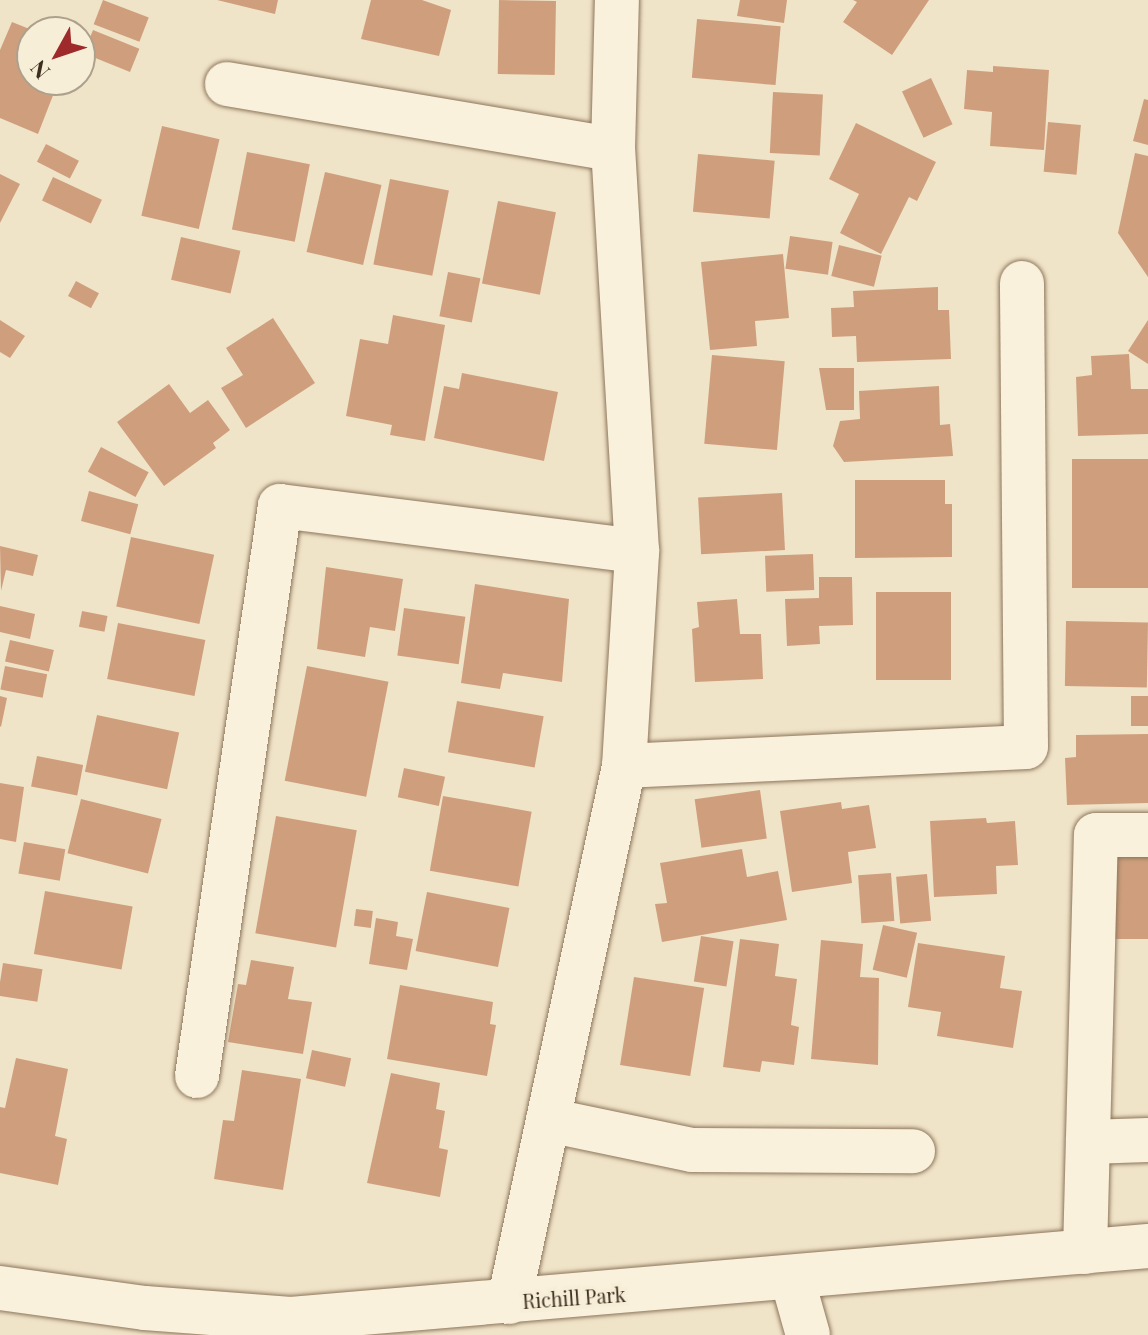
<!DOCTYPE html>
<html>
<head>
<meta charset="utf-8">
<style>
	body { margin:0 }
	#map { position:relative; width:1148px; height:1335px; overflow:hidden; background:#f0e4c8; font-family:"Playfair Display",serif }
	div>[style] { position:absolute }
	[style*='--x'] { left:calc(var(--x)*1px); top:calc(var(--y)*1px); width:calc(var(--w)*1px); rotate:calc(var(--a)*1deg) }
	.building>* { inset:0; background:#cf9f7d; transform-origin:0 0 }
	.roads { filter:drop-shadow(0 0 2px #8d765c) drop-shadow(0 0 2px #8d765c) }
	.minor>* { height:44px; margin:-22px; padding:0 22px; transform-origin:22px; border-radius:22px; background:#faf1dc }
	span { translate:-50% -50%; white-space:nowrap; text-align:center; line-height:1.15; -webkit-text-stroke:7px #f7eed8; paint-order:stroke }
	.street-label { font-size:20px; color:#3d2e20 }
	.north { position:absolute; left:16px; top:16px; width:80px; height:80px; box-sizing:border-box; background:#f7eed8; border:2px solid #ada18e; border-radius:50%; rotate:230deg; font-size:22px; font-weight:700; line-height:32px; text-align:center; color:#3d2e20 }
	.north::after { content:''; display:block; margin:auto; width:28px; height:36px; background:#9e2a2b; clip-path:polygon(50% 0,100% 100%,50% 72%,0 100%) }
</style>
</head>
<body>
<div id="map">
	<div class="building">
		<div style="left:103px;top:0;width:49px;height:26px;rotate:21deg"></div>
		<div style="clip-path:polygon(217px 0,278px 0,275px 14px)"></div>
		<div style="clip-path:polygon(371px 0,422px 0,451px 10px,439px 56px,361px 39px)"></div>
		<div style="left:499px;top:0;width:57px;height:74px;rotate:1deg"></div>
		<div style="clip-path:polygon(740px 0,787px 0,784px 23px,737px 16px)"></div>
		<div style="clip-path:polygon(853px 0,929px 0,892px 55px,843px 22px,857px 2px)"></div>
		<div style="left:697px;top:19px;width:84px;height:59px;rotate:5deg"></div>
		<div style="clip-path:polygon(12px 22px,32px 30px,32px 80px,59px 80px,38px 134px,0 118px,0 50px)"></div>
		<div style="left:93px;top:30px;width:50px;height:25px;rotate:22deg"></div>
		<div style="clip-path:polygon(993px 66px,1049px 70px,1044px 150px,990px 146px,992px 112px,964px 109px,967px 70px,993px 72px)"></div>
		<div style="left:931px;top:78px;width:51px;height:32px;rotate:65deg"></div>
		<div style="left:773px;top:92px;width:50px;height:61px;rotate:3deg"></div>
		<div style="clip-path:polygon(1144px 99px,1148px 100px,1148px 145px,1133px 141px)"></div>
		<div style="left:1048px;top:122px;width:33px;height:50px;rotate:5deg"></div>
		<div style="clip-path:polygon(856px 123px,936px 162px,917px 201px,909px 197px,881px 254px,840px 233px,859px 194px,829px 179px)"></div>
		<div style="left:162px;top:126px;width:59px;height:92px;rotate:13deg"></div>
		<div style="left:46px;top:144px;width:37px;height:20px;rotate:27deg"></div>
		<div style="left:247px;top:152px;width:64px;height:79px;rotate:11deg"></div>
		<div style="clip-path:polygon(1135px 153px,1148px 156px,1148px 277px,1118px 233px)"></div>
		<div style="left:698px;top:154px;width:77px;height:58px;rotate:5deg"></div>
		<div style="left:325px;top:172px;width:58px;height:82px;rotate:13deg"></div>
		<div style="clip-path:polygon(0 174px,20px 184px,0 223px)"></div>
		<div style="left:53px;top:177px;width:54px;height:26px;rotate:25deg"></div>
		<div style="left:390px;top:179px;width:60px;height:87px;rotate:11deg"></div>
		<div style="left:498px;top:201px;width:59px;height:84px;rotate:11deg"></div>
		<div style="left:790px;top:236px;width:43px;height:33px;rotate:8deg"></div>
		<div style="left:181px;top:237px;width:61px;height:44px;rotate:13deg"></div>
		<div style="left:839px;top:245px;width:44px;height:32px;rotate:14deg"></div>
		<div style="clip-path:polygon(783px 254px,789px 318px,755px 321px,757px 346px,710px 350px,701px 262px)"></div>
		<div style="left:448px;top:272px;width:33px;height:45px;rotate:11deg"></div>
		<div style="left:76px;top:281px;width:26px;height:17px;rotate:28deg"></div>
		<div style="clip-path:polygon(938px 287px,938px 310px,949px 310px,951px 359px,857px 362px,856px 336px,832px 337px,831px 308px,854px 307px,853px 291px)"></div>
		<div style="clip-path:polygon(393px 315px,445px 325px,425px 441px,390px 435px,392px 425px,346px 416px,360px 339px,388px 344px)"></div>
		<div style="clip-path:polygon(273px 318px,315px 383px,246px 428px,221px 388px,243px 375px,226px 348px)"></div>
		<div style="clip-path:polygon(0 320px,25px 336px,10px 358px,0 352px)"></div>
		<div style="clip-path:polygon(1148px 320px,1148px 364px,1128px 351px)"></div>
		<div style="clip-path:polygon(1129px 354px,1131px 389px,1148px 389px,1148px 434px,1078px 436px,1076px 377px,1092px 375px,1091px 356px)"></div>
		<div style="left:712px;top:355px;width:73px;height:89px;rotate:5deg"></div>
		<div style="clip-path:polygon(819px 368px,854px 368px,854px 410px,826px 410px)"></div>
		<div style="clip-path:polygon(462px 373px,558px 392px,544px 461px,434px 438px,444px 386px,459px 389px)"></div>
		<div style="clip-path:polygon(169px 384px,190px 413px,208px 400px,230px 430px,213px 443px,216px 448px,164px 486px,117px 422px)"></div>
		<div style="clip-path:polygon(939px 386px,940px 425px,950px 424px,953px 456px,844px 462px,833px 446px,840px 421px,860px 419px,859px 391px)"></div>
		<div style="left:101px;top:447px;width:54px;height:28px;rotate:28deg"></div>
		<div style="left:1148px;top:459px;width:129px;height:76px;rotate:90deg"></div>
		<div style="clip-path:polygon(855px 480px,945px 480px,945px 504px,952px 504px,952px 557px,855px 558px)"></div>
		<div style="left:89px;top:491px;width:51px;height:31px;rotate:15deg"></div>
		<div style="left:782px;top:493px;width:57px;height:84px;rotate:87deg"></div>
		<div style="left:131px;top:537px;width:85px;height:71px;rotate:12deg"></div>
		<div style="clip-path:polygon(0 546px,38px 555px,33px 576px,6px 570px,1px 591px)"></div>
		<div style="left:813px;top:554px;width:36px;height:48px;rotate:88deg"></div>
		<div style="clip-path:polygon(326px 567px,403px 579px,395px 631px,370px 627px,365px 657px,317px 649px)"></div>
		<div style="clip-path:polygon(819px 577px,852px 577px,853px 625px,819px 626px,820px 644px,787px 646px,785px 599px,819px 598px)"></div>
		<div style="clip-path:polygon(475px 584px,569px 599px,562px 682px,503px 673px,500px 689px,461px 683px)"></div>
		<div style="left:876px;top:592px;width:75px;height:88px"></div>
		<div style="clip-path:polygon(737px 599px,740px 634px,761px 634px,763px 679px,695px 682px,692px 629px,699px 627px,697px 602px)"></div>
		<div style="clip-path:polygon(0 606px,35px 614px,30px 639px,0 632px)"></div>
		<div style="left:404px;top:608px;width:62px;height:48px;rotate:8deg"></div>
		<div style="left:82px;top:611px;width:26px;height:16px;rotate:11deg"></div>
		<div style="left:1066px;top:621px;width:82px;height:65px;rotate:1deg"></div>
		<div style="left:118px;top:623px;width:89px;height:57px;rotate:11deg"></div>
		<div style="left:10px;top:640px;width:45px;height:22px;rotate:13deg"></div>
		<div style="left:5px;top:666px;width:43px;height:24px;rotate:11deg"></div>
		<div style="left:307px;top:666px;width:83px;height:117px;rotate:11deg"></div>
		<div style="clip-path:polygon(0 696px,7px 698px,1px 727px,0 726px)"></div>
		<div style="left:1148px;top:696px;width:30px;height:17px;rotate:90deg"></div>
		<div style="left:457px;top:701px;width:88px;height:52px;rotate:10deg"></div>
		<div style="left:97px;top:715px;width:84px;height:58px;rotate:12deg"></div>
		<div style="clip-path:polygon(1148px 734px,1148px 803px,1067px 805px,1065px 758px,1076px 757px,1076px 735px)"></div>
		<div style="left:37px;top:756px;width:47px;height:31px;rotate:11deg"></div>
		<div style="left:404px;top:768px;width:42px;height:30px;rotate:12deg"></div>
		<div style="clip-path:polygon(0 783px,24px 787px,16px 842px,0 839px)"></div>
		<div style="left:760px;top:790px;width:49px;height:66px;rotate:82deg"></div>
		<div style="left:443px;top:796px;width:90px;height:76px;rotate:10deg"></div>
		<div style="left:81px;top:799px;width:83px;height:56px;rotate:14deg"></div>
		<div style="clip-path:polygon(841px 802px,842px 809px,869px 805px,876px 848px,848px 852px,852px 883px,792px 892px,780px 811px)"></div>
		<div style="left:276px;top:816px;width:82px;height:119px;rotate:10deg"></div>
		<div style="clip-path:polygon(986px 818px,987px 823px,1015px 821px,1018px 865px,996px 866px,997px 894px,934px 897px,930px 821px)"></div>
		<div style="left:24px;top:842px;width:42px;height:32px;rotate:10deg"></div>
		<div style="left:1114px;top:843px;width:34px;height:96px"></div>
		<div style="clip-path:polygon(742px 849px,747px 877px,778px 871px,787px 920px,662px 942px,655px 904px,667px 903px,660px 863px)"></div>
		<div style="left:891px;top:873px;width:48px;height:33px;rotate:86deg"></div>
		<div style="left:927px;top:874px;width:47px;height:31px;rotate:85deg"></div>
		<div style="left:45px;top:891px;width:89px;height:64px;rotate:10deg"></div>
		<div style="left:427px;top:892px;width:84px;height:60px;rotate:11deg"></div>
		<div style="left:356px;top:909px;width:17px;height:17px;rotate:7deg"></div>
		<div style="clip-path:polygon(376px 918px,398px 922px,396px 936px,413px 939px,407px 970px,369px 964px)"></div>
		<div style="left:883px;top:925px;width:35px;height:46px;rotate:13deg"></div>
		<div style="left:701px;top:936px;width:33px;height:46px;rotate:9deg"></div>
		<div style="clip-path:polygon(740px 939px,779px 944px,775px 976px,797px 979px,791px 1025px,799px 1027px,794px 1065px,762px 1061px,760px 1072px,723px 1067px)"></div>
		<div style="clip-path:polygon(821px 940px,863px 944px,860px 977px,879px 978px,878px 1065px,811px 1059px)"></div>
		<div style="clip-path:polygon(918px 943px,1005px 956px,1000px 988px,1022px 991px,1013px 1048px,937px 1036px,941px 1012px,908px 1007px)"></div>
		<div style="clip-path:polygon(251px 960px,294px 967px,288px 999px,312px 1002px,303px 1054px,228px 1042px,238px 984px,246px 985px)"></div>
		<div style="left:3px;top:963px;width:40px;height:33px;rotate:9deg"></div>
		<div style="left:634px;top:977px;width:71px;height:89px;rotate:9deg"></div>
		<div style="clip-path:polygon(400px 985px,493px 1002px,490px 1024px,496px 1025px,487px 1076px,387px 1059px)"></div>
		<div style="left:312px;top:1050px;width:40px;height:29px;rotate:12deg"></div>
		<div style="clip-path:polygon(16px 1058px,68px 1069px,55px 1136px,67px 1139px,58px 1185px,0 1173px,0 1107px,5px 1108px)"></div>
		<div style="clip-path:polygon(242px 1070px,301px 1079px,283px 1190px,214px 1179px,223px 1120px,234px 1121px)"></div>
		<div style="clip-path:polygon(391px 1073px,440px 1083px,436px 1109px,445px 1111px,439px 1148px,448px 1150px,440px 1197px,367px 1183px)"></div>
	</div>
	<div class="roads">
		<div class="minor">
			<div style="--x:227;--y:84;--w:391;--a:9.6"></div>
			<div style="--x:624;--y:766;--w:402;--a:-2.7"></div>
			<div style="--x:1026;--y:747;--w:464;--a:-90.5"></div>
			<div style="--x:197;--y:1076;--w:576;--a:-81.72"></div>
			<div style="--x:280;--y:506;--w:360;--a:7.2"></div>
			<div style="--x:548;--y:1120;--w:147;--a:11.8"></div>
			<div style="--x:692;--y:1150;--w:221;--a:0.3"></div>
			<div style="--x:1088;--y:1142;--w:60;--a:-1.9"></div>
			<div style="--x:1085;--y:1252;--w:417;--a:-88.5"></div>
			<div style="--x:1096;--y:835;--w:52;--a:0"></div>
			<div style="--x:792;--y:1278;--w:59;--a:74.3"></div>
			<div style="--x:0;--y:1288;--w:146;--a:7.9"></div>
			<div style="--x:145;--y:1308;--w:146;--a:4.3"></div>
			<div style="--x:291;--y:1319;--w:860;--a:-4.87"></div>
			<div style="--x:509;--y:1302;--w:548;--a:-77.89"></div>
			<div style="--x:624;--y:766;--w:215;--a:-86.5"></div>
			<div style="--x:637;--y:551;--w:403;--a:-93.4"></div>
			<div style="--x:613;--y:149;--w:149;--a:-88.5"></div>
		</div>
	</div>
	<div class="street-label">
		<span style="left:574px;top:1297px;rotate:-4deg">Richill Park</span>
	</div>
	<div class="north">N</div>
</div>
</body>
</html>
